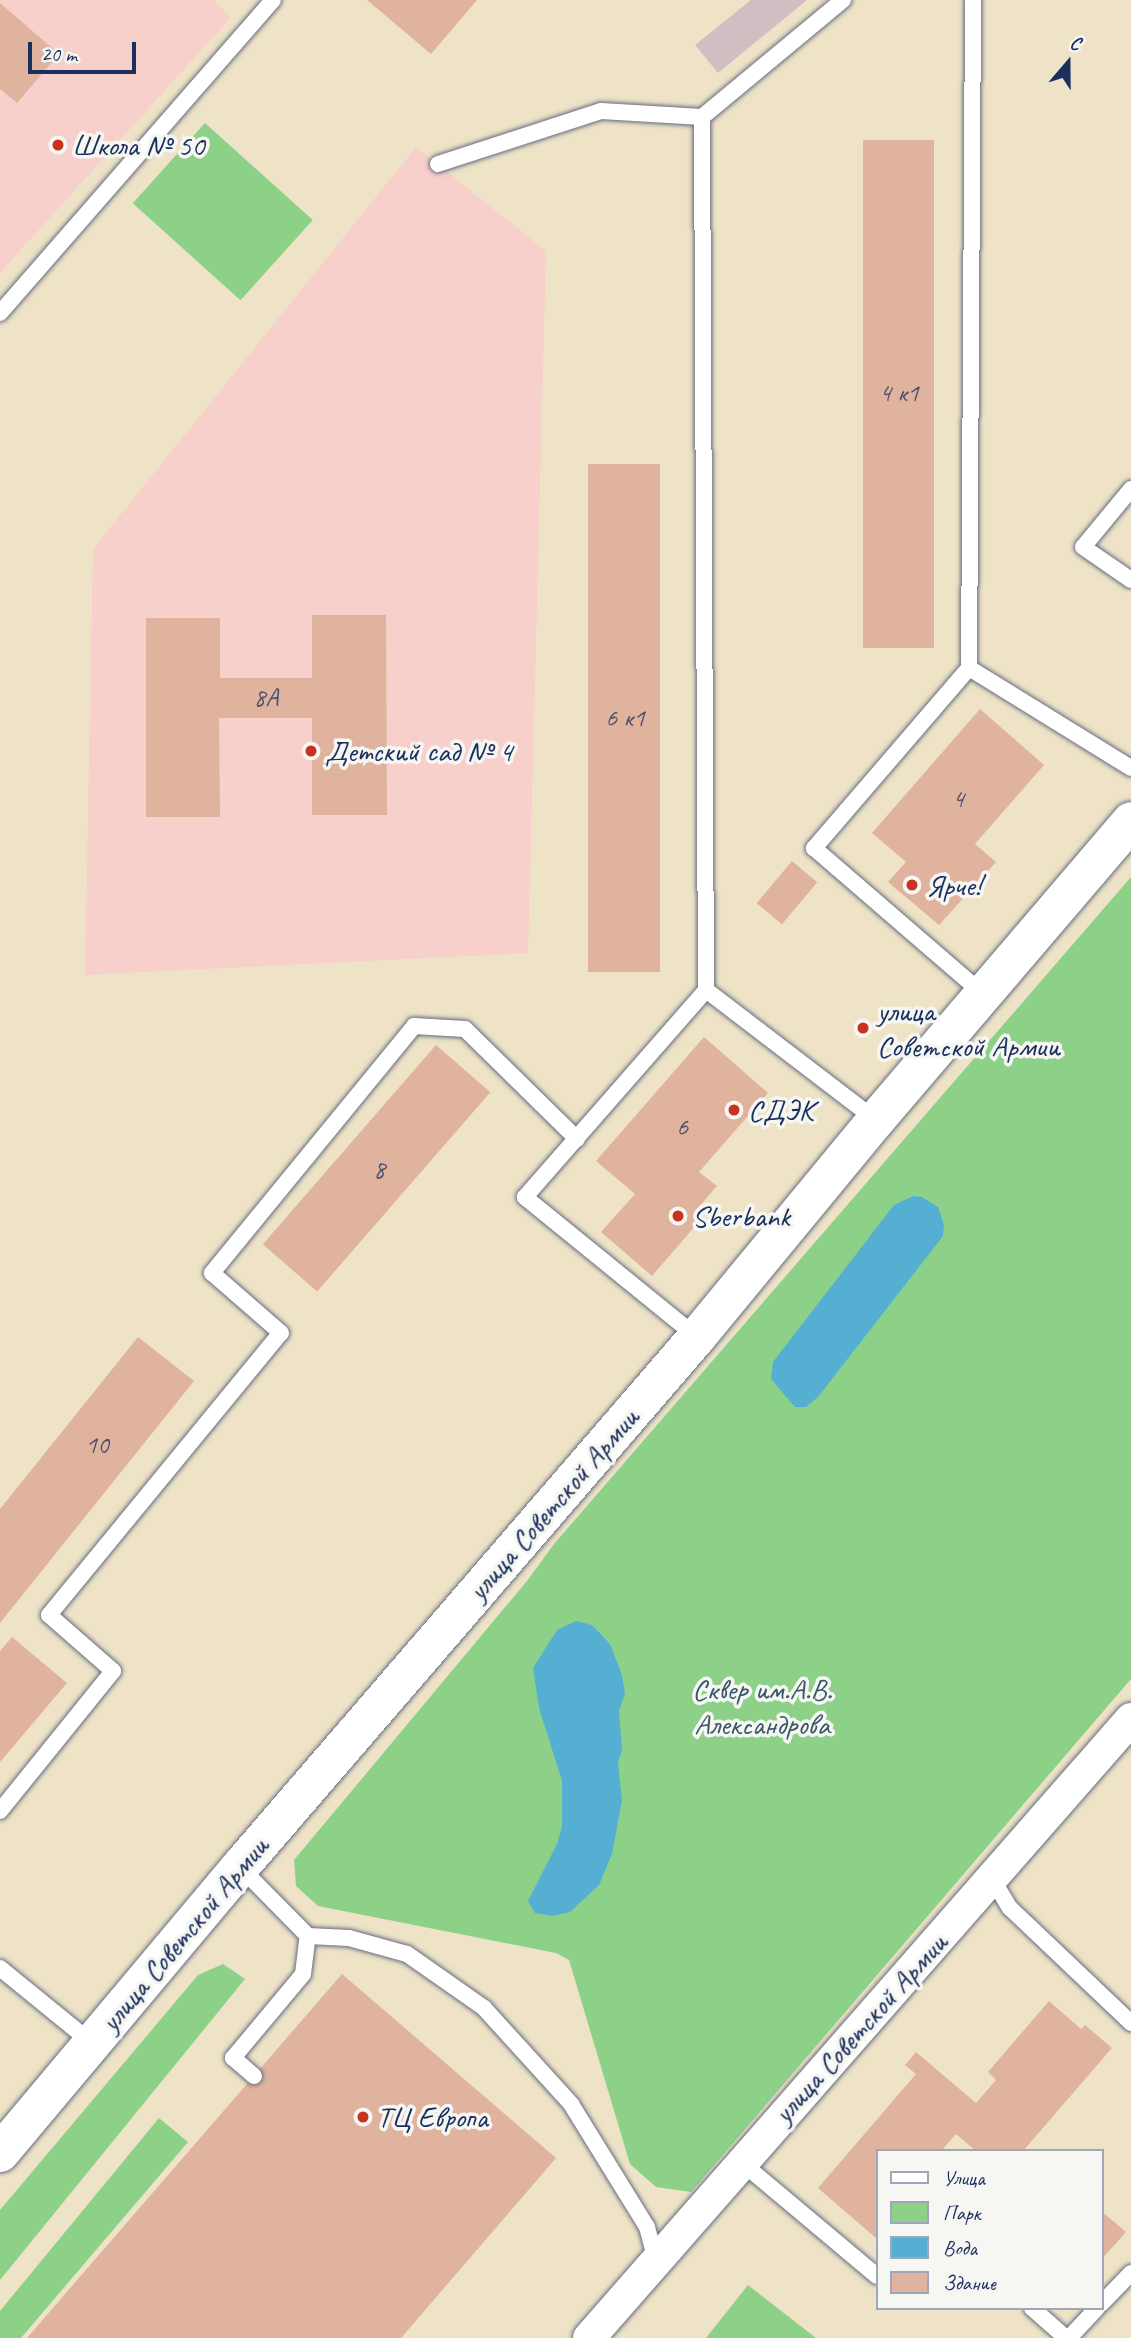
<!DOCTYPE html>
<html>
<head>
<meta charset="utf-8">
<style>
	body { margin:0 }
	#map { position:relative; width:1131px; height:2338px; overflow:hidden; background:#eee3c6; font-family:Caveat,sans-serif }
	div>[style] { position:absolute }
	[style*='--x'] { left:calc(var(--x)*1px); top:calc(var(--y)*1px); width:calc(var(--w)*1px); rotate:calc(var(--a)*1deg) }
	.built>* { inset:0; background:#f7d0cb }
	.industrial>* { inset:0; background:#d2bec2 }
	.green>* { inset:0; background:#8dd189; transform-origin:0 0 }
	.water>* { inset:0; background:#55afd3 }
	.building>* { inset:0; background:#e0b39e; transform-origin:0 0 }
	.roads { filter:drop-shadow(0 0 2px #656e82) drop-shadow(0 0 2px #656e82) }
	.lane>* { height:16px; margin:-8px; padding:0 8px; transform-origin:8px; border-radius:8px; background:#fff }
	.street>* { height:32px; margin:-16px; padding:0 16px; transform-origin:16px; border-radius:16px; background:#fff }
	.primary>* { height:38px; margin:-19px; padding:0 19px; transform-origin:19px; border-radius:19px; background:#fff }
	.dots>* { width:19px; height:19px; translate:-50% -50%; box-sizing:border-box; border:4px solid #f6f6f2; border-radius:50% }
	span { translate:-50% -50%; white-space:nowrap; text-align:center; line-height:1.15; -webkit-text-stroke:7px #f6f6f2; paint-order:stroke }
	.number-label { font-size:26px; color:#4c506e }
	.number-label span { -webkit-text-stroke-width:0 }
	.poi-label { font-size:30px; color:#1b2f5e }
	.left { translate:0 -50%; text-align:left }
	.street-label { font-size:30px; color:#1b2f5e }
	.park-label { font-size:30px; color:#385869 }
	.legend { position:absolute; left:876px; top:2149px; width:228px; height:161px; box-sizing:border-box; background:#f6f6f2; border:2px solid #9ea6b7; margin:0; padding:9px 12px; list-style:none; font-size:21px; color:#1b2f5e }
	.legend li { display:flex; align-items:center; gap:14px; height:35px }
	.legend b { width:35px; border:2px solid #9ea6b7 }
	.north { position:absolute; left:1033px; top:28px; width:70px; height:70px; -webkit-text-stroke:5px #f6f6f2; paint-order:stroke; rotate:20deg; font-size:19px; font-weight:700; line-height:28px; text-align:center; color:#1b2f5e }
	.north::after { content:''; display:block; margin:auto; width:24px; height:32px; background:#1b2f5e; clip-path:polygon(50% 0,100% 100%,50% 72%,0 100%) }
	.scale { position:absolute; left:28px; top:42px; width:108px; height:32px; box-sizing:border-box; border:4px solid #1b2f5e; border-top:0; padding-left:9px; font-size:21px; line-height:24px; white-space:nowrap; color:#1b2f5e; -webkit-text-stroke:5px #f6f6f2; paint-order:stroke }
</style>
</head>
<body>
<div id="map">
	<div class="built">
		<div style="clip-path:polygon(0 0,214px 0,231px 17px,0 273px)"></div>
		<div style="clip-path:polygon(416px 147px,546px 251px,528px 953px,85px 975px,93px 549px)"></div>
	</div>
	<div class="industrial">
		<div style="clip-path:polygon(751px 0,807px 0,718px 73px,695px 45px)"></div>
	</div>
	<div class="green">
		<div style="left:205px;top:123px;width:145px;height:108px;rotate:42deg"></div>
		<div style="clip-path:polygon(1131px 877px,1131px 1679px,691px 2192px,656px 2187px,630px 2164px,569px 1960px,556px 1953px,318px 1906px,296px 1886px,294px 1860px,527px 1581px,554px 1544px)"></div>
		<div style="clip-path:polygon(223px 1964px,245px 1979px,0 2280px,0 2210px,198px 1975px)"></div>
		<div style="clip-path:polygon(159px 2118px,188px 2142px,21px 2338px,0 2338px,0 2311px)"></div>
		<div style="clip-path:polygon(748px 2285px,816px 2338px,706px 2338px)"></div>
	</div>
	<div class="water">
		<div style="clip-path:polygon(913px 1196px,922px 1197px,938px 1207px,944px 1225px,943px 1236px,818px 1397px,806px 1407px,795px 1407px,771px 1379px,773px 1362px,894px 1205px)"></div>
		<div style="clip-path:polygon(576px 1621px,592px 1625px,610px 1644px,622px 1675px,625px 1694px,619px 1710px,622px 1750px,618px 1763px,622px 1800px,612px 1854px,599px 1885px,570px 1912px,553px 1916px,535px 1913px,528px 1901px,557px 1844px,562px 1826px,562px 1781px,539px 1708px,533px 1668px,557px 1630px)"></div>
	</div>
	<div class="building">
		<div style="clip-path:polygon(367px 0,477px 0,431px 54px)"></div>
		<div style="clip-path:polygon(0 3px,59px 54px,17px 103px,0 89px)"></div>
		<div style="left:863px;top:140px;width:71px;height:508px"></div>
		<div style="left:588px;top:464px;width:72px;height:508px"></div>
		<div style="clip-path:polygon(312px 615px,386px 615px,387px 815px,312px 815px,312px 718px,219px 718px,220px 817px,146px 817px,146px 618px,220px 618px,220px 678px,312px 678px)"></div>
		<div style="clip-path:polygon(980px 709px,1044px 765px,975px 844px,996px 862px,939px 925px,888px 882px,906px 862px,872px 833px)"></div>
		<div style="left:792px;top:861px;width:33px;height:55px;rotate:40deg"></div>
		<div style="clip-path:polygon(704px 1037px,768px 1093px,699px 1172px,717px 1186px,696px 1210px,703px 1217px,652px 1276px,601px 1232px,635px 1194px,596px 1161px)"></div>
		<div style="left:436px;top:1045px;width:72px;height:264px;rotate:41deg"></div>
		<div style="clip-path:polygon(138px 1337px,194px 1381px,0 1623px,0 1509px)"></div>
		<div style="clip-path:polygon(12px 1637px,67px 1683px,0 1762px,0 1651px)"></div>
		<div style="clip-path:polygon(342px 1974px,556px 2158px,401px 2338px,27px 2338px)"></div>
		<div style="clip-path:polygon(1049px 2001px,1081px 2029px,1085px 2025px,1112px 2048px,1023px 2151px,976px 2151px,956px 2134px,941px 2151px,877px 2151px,877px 2239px,818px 2188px,916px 2074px,905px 2065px,916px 2052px,976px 2103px,996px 2080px,988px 2072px)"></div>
		<div style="clip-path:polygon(1101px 2211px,1126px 2232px,1101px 2260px)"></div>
	</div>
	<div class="roads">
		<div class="lane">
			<div style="--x:843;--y:0;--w:183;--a:140.3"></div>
			<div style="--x:702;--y:117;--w:873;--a:89.74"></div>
			<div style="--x:706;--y:990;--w:214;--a:37.4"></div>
			<div style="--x:973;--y:0;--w:668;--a:90.34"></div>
			<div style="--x:969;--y:668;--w:190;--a:31.7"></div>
			<div style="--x:438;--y:164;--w:171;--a:-18"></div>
			<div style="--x:601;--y:111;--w:101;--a:3.4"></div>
			<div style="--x:0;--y:313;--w:415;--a:-48.9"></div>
			<div style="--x:1131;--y:489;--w:75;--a:129.6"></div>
			<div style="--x:1083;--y:547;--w:58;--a:34.5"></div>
			<div style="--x:969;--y:668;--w:238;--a:130.7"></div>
			<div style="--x:814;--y:848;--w:223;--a:40.8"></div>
			<div style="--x:697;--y:1337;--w:222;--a:-140.9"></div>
			<div style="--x:525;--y:1197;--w:275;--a:-48.8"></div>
			<div style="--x:0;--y:1811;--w:180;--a:-51.1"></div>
			<div style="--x:113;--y:1671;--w:85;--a:-138.8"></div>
			<div style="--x:49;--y:1615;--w:365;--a:-50.6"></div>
			<div style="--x:281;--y:1333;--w:91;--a:-139"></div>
			<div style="--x:212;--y:1273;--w:319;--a:-50.7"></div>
			<div style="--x:414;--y:1026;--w:51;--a:3.4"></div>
			<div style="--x:465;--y:1029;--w:157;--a:44.5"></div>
			<div style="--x:240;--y:1867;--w:97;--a:45.4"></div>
			<div style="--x:308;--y:1936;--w:41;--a:2.8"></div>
			<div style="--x:349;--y:1938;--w:60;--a:15.4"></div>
			<div style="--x:407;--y:1954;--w:94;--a:35"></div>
			<div style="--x:484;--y:2008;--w:130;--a:47.8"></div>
			<div style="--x:571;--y:2104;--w:145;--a:58.3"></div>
			<div style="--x:647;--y:2227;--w:35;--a:75"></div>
			<div style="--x:993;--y:1880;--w:33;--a:59"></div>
			<div style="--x:1010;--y:1908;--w:167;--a:43.5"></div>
			<div style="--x:0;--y:1968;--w:119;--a:39.2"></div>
			<div style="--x:254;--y:2076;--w:28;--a:-139"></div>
			<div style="--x:233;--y:2058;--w:109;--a:-50.2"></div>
			<div style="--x:303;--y:1974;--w:38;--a:-83"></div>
			<div style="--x:741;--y:2162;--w:177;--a:40"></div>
			<div style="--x:1101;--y:2304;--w:43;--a:-45.9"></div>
			<div style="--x:1032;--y:2308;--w:45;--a:41.4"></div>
			<div style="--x:1069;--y:2338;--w:41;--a:-47"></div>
		</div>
		<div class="street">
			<div style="--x:589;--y:2338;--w:823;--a:-48.79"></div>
		</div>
		<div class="primary">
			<div style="--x:0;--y:2153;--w:373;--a:-50"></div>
			<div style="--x:240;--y:1867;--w:700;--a:-49.23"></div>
			<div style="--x:697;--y:1337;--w:281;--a:-50.5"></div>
			<div style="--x:876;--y:1120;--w:393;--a:-49.5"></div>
		</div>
	</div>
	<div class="dots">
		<div style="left:58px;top:145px;background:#c8321e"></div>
		<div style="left:311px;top:751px;background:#c8321e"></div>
		<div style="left:912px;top:885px;background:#c8321e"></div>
		<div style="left:863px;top:1028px;background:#c8321e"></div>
		<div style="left:734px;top:1110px;background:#c8321e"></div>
		<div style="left:678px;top:1216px;background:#c8321e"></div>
		<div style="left:363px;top:2117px;background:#c8321e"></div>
	</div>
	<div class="number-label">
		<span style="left:899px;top:393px">4 к1</span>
		<span style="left:266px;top:698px">8А</span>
		<span style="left:625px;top:718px">6 к1</span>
		<span style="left:958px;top:799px">4</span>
		<span style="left:682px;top:1127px">6</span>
		<span style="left:379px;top:1170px">8</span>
		<span style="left:97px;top:1445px">10</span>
	</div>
	<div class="poi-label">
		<span class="left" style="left:72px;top:145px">Школа № 50</span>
		<span class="left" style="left:325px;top:751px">Детский сад № 4</span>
		<span class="left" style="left:926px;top:885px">Ярче!</span>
		<span class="left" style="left:877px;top:1028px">улица<br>Советской Армии</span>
		<span class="left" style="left:748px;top:1110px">СДЭК</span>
		<span class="left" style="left:692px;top:1216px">Sberbank</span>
		<span class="left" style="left:377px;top:2117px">ТЦ Европа</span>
	</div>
	<div class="street-label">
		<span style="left:553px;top:1504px;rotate:-49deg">улица Советской Армии</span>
		<span style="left:184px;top:1934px;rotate:-50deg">улица Советской Армии</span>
		<span style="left:860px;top:2028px;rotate:-48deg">улица Советской Армии</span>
	</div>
	<div class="park-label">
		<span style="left:762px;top:1706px">Сквер им.А.В.<br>Александрова</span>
	</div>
	<ul class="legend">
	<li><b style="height:9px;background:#fff"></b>Улица</li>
	<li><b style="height:19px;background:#8dd189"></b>Парк</li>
	<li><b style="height:19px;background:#55afd3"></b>Вода</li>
	<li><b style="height:19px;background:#e0b39e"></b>Здание</li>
	</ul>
	<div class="north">С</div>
	<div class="scale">20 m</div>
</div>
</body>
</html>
